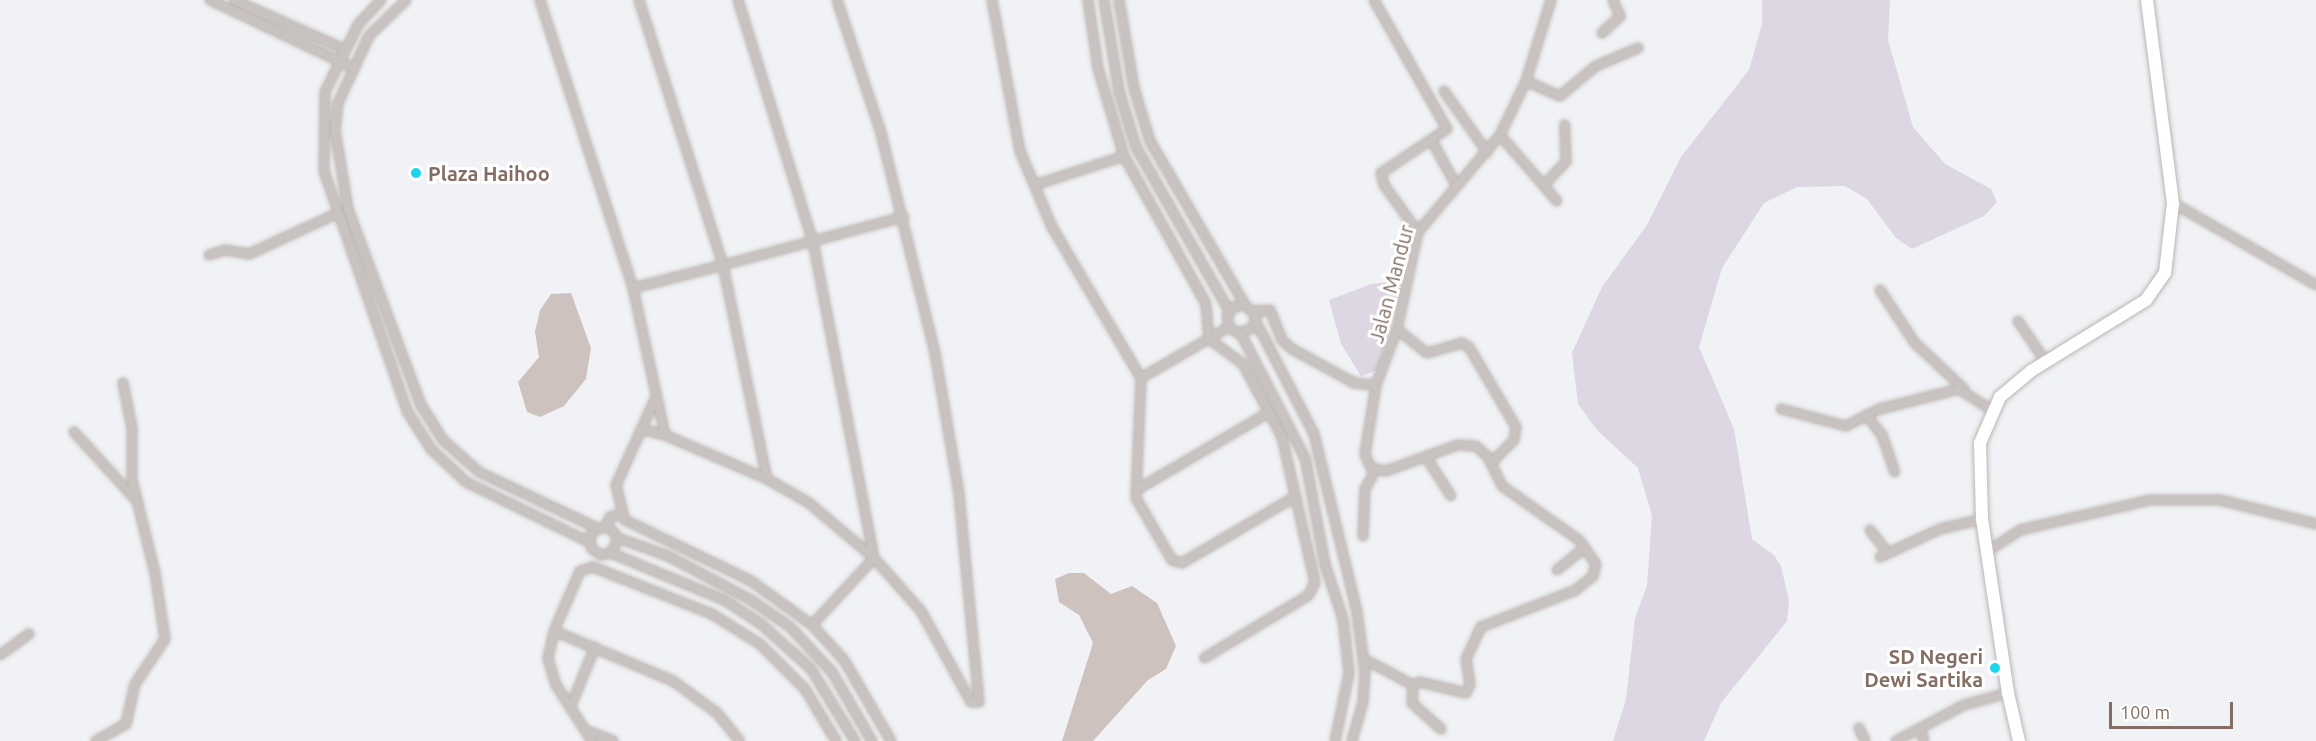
<!DOCTYPE html>
<html>
<head>
<meta charset="utf-8">
<style>
	body { margin:0 }
	#map { position:relative; width:2316px; height:741px; overflow:hidden; background:#f1f2f5; font-family:Ubuntu,sans-serif }
	div>[style] { position:absolute }
	[style*='--x'] { left:calc(var(--x)*1px); top:calc(var(--y)*1px); width:calc(var(--w)*1px); rotate:calc(var(--a)*1deg) }
	.green>* { inset:0; background:#dcd7e2 }
	.water>* { inset:0; background:#cec2be }
	.roads { filter:drop-shadow(0 0 2px #bcb6b3) drop-shadow(0 0 2px #bcb6b3) }
	.minor>* { height:8px; margin:-4px; padding:0 4px; transform-origin:4px; border-radius:4px; background:#c8c2c0 }
	.primary>* { height:12px; margin:-6px; padding:0 6px; transform-origin:6px; border-radius:6px; background:#fff }
	.dots>* { width:16px; height:16px; translate:-50% -50%; box-sizing:border-box; border:3px solid #fff; border-radius:50% }
	span { translate:-50% -50%; white-space:nowrap; text-align:center; line-height:1.15; -webkit-text-stroke:6px #fff; paint-order:stroke }
	.poi-label { font-size:20px; color:#846d63; font-weight:700 }
	.left { translate:0 -50%; text-align:left }
	.right { translate:-100% -50%; text-align:right }
	.street-label { font-size:20px; color:#846d63 }
	.scale { position:absolute; left:2109px; top:702px; width:124px; height:27px; box-sizing:border-box; border:3px solid #846d63; border-top:0; padding-left:8px; font-size:18px; line-height:21px; white-space:nowrap; color:#846d63; -webkit-text-stroke:4px #fff; paint-order:stroke }
</style>
</head>
<body>
<div id="map">
	<div class="green">
		<div style="clip-path:polygon(1762px 0,1890px 0,1888px 40px,1913px 127px,1945px 164px,1991px 189px,1997px 202px,1984px 216px,1912px 249px,1896px 238px,1867px 199px,1845px 186px,1797px 187px,1764px 203px,1722px 268px,1699px 347px,1734px 429px,1752px 539px,1774px 555px,1781px 566px,1789px 601px,1787px 621px,1721px 703px,1704px 741px,1613px 741px,1626px 699px,1635px 618px,1647px 586px,1652px 516px,1638px 468px,1597px 430px,1578px 404px,1572px 353px,1602px 287px,1647px 225px,1681px 157px,1749px 70px,1762px 24px)"></div>
		<div style="clip-path:polygon(1405px 280px,1378px 370px,1361px 376px,1341px 344px,1329px 300px,1371px 284px)"></div>
	</div>
	<div class="water">
		<div style="clip-path:polygon(571px 293px,591px 348px,586px 379px,564px 406px,540px 417px,527px 412px,518px 382px,539px 357px,535px 332px,540px 310px,551px 294px)"></div>
		<div style="clip-path:polygon(1069px 573px,1084px 573px,1111px 594px,1132px 586px,1157px 603px,1176px 646px,1166px 669px,1148px 680px,1093px 741px,1062px 741px,1093px 643px,1079px 615px,1059px 602px,1055px 579px)"></div>
	</div>
	<div class="roads">
		<div class="minor">
			<div style="--x:210;--y:0;--w:156;--a:25.4"></div>
			<div style="--x:234;--y:0;--w:120;--a:24"></div>
			<div style="--x:381;--y:0;--w:34;--a:133"></div>
			<div style="--x:358;--y:25;--w:75;--a:116.2"></div>
			<div style="--x:325;--y:92;--w:79;--a:90.7"></div>
			<div style="--x:324;--y:171;--w:254;--a:70.9"></div>
			<div style="--x:407;--y:411;--w:45;--a:57.7"></div>
			<div style="--x:431;--y:449;--w:48;--a:43.3"></div>
			<div style="--x:466;--y:482;--w:137;--a:26"></div>
			<div style="--x:406;--y:0;--w:52;--a:135.8"></div>
			<div style="--x:369;--y:36;--w:74;--a:114.8"></div>
			<div style="--x:338;--y:103;--w:27;--a:96"></div>
			<div style="--x:335;--y:130;--w:80;--a:80.7"></div>
			<div style="--x:348;--y:209;--w:209;--a:69.6"></div>
			<div style="--x:421;--y:405;--w:41;--a:57.8"></div>
			<div style="--x:443;--y:440;--w:48;--a:41.6"></div>
			<div style="--x:479;--y:472;--w:131;--a:25.4"></div>
			<div style="--x:597;--y:528;--w:13;--a:0"></div>
			<div style="--x:610;--y:528;--w:13;--a:51"></div>
			<div style="--x:618;--y:538;--w:17;--a:115"></div>
			<div style="--x:611;--y:553;--w:10;--a:169"></div>
			<div style="--x:601;--y:555;--w:11;--a:-146"></div>
			<div style="--x:592;--y:549;--w:11;--a:-105"></div>
			<div style="--x:589;--y:538;--w:13;--a:-51"></div>
			<div style="--x:540;--y:0;--w:303;--a:72.1"></div>
			<div style="--x:633;--y:288;--w:150;--a:77.7"></div>
			<div style="--x:665;--y:435;--w:111;--a:23.3"></div>
			<div style="--x:767;--y:479;--w:48;--a:29.7"></div>
			<div style="--x:809;--y:503;--w:85;--a:40.2"></div>
			<div style="--x:874;--y:558;--w:322;--a:-100.9"></div>
			<div style="--x:813;--y:242;--w:253;--a:-107.2"></div>
			<div style="--x:639;--y:0;--w:278;--a:72.4"></div>
			<div style="--x:723;--y:265;--w:187;--a:-14.9"></div>
			<div style="--x:992;--y:0;--w:154;--a:79.5"></div>
			<div style="--x:1020;--y:151;--w:82;--a:67.2"></div>
			<div style="--x:1052;--y:227;--w:175;--a:59.5"></div>
			<div style="--x:1141;--y:378;--w:120;--a:92.4"></div>
			<div style="--x:1136;--y:498;--w:72;--a:59.9"></div>
			<div style="--x:1172;--y:560;--w:10;--a:17"></div>
			<div style="--x:1182;--y:563;--w:132;--a:-30.4"></div>
			<div style="--x:1104;--y:0;--w:92;--a:80.6"></div>
			<div style="--x:1119;--y:91;--w:59;--a:73.1"></div>
			<div style="--x:1136;--y:147;--w:189;--a:60.4"></div>
			<div style="--x:1119;--y:0;--w:89;--a:80.3"></div>
			<div style="--x:1134;--y:88;--w:55;--a:73.2"></div>
			<div style="--x:1150;--y:141;--w:190;--a:59.9"></div>
			<div style="--x:1245;--y:305;--w:16;--a:45"></div>
			<div style="--x:1256;--y:316;--w:12;--a:104"></div>
			<div style="--x:1253;--y:328;--w:16;--a:162"></div>
			<div style="--x:1238;--y:333;--w:11;--a:-146"></div>
			<div style="--x:1229;--y:327;--w:11;--a:-100"></div>
			<div style="--x:1227;--y:316;--w:11;--a:-52"></div>
			<div style="--x:1234;--y:307;--w:11;--a:-10"></div>
			<div style="--x:1374;--y:0;--w:148;--a:60.5"></div>
			<div style="--x:1447;--y:129;--w:79;--a:146.3"></div>
			<div style="--x:1381;--y:173;--w:12;--a:76"></div>
			<div style="--x:1384;--y:185;--w:58;--a:54.1"></div>
			<div style="--x:1602;--y:33;--w:25;--a:-43"></div>
			<div style="--x:1620;--y:16;--w:17;--a:-114"></div>
			<div style="--x:1526;--y:81;--w:37;--a:24"></div>
			<div style="--x:1560;--y:96;--w:47;--a:-39.8"></div>
			<div style="--x:1596;--y:66;--w:46;--a:-23.2"></div>
			<div style="--x:1444;--y:91;--w:75;--a:54.8"></div>
			<div style="--x:1500;--y:135;--w:87;--a:49.2"></div>
			<div style="--x:1432;--y:141;--w:50;--a:61.4"></div>
			<div style="--x:1124;--y:156;--w:169;--a:61"></div>
			<div style="--x:1206;--y:304;--w:35;--a:85"></div>
			<div style="--x:1209;--y:339;--w:42;--a:36.3"></div>
			<div style="--x:1243;--y:364;--w:83;--a:61.9"></div>
			<div style="--x:1282;--y:437;--w:149;--a:77.2"></div>
			<div style="--x:1315;--y:582;--w:14;--a:115"></div>
			<div style="--x:1309;--y:595;--w:122;--a:149"></div>
			<div style="--x:1035;--y:185;--w:94;--a:-18"></div>
			<div style="--x:1124;--y:156;--w:92;--a:-106.5"></div>
			<div style="--x:1098;--y:68;--w:69;--a:-98.4"></div>
			<div style="--x:1544;--y:185;--w:33;--a:-47"></div>
			<div style="--x:1566;--y:161;--w:36;--a:-92"></div>
			<div style="--x:2173;--y:203;--w:165;--a:29.8"></div>
			<div style="--x:209;--y:255;--w:17;--a:-17"></div>
			<div style="--x:225;--y:250;--w:24;--a:9"></div>
			<div style="--x:249;--y:254;--w:96;--a:-24.7"></div>
			<div style="--x:633;--y:288;--w:93;--a:-14.3"></div>
			<div style="--x:723;--y:265;--w:218;--a:78.4"></div>
			<div style="--x:1880;--y:290;--w:64;--a:56.6"></div>
			<div style="--x:1915;--y:343;--w:67;--a:43.2"></div>
			<div style="--x:1254;--y:311;--w:16;--a:-4"></div>
			<div style="--x:1270;--y:310;--w:32;--a:68"></div>
			<div style="--x:1282;--y:340;--w:13;--a:42"></div>
			<div style="--x:1292;--y:349;--w:71;--a:28.7"></div>
			<div style="--x:1354;--y:383;--w:22;--a:5"></div>
			<div style="--x:1376;--y:385;--w:60;--a:-69.4"></div>
			<div style="--x:1397;--y:329;--w:99;--a:-77.8"></div>
			<div style="--x:1418;--y:232;--w:127;--a:-49.8"></div>
			<div style="--x:1500;--y:135;--w:60;--a:-64.3"></div>
			<div style="--x:1526;--y:81;--w:85;--a:-72.8"></div>
			<div style="--x:2018;--y:321;--w:50;--a:55.7"></div>
			<div style="--x:1256;--y:322;--w:126;--a:62.6"></div>
			<div style="--x:1314;--y:434;--w:183;--a:76.4"></div>
			<div style="--x:1357;--y:612;--w:61;--a:82.4"></div>
			<div style="--x:1365;--y:672;--w:30;--a:94"></div>
			<div style="--x:1363;--y:702;--w:41;--a:105.8"></div>
			<div style="--x:1397;--y:329;--w:38;--a:39"></div>
			<div style="--x:1427;--y:353;--w:36;--a:-16"></div>
			<div style="--x:1462;--y:343;--w:8;--a:30"></div>
			<div style="--x:1469;--y:347;--w:93;--a:59.6"></div>
			<div style="--x:1516;--y:427;--w:13;--a:99"></div>
			<div style="--x:1514;--y:440;--w:33;--a:135"></div>
			<div style="--x:1241;--y:334;--w:140;--a:62.7"></div>
			<div style="--x:1305;--y:458;--w:108;--a:79.3"></div>
			<div style="--x:1325;--y:564;--w:58;--a:71.9"></div>
			<div style="--x:1343;--y:619;--w:54;--a:83.7"></div>
			<div style="--x:1349;--y:673;--w:69;--a:101.6"></div>
			<div style="--x:1141;--y:378;--w:102;--a:-30.1"></div>
			<div style="--x:1376;--y:385;--w:70;--a:99.1"></div>
			<div style="--x:1365;--y:454;--w:15;--a:67"></div>
			<div style="--x:1371;--y:468;--w:15;--a:11"></div>
			<div style="--x:1386;--y:471;--w:76;--a:-20.1"></div>
			<div style="--x:1457;--y:445;--w:19;--a:3"></div>
			<div style="--x:1476;--y:446;--w:16;--a:43"></div>
			<div style="--x:1488;--y:457;--w:32;--a:64"></div>
			<div style="--x:1502;--y:486;--w:94;--a:35"></div>
			<div style="--x:1579;--y:540;--w:29;--a:55"></div>
			<div style="--x:1596;--y:564;--w:12;--a:104"></div>
			<div style="--x:1593;--y:576;--w:22;--a:141"></div>
			<div style="--x:1576;--y:590;--w:102;--a:158.7"></div>
			<div style="--x:1481;--y:627;--w:35;--a:115"></div>
			<div style="--x:1466;--y:659;--w:26;--a:81"></div>
			<div style="--x:1470;--y:685;--w:9;--a:117"></div>
			<div style="--x:1466;--y:693;--w:47;--a:-166.6"></div>
			<div style="--x:1420;--y:682;--w:8;--a:157"></div>
			<div style="--x:1413;--y:685;--w:18;--a:93"></div>
			<div style="--x:1412;--y:703;--w:39;--a:42"></div>
			<div style="--x:656;--y:397;--w:97;--a:114.4"></div>
			<div style="--x:616;--y:485;--w:36;--a:76"></div>
			<div style="--x:625;--y:520;--w:140;--a:25.8"></div>
			<div style="--x:751;--y:581;--w:75;--a:35.8"></div>
			<div style="--x:812;--y:625;--w:91;--a:-47.2"></div>
			<div style="--x:874;--y:558;--w:71;--a:48.4"></div>
			<div style="--x:921;--y:611;--w:104;--a:61.2"></div>
			<div style="--x:971;--y:702;--w:8;--a:0"></div>
			<div style="--x:979;--y:702;--w:210;--a:-95.5"></div>
			<div style="--x:959;--y:493;--w:142;--a:-99.7"></div>
			<div style="--x:935;--y:353;--w:227;--a:-103.8"></div>
			<div style="--x:881;--y:133;--w:140;--a:-108.3"></div>
			<div style="--x:1781;--y:409;--w:67;--a:14.7"></div>
			<div style="--x:1846;--y:426;--w:38;--a:-27"></div>
			<div style="--x:1880;--y:409;--w:81;--a:-14.2"></div>
			<div style="--x:1959;--y:389;--w:38;--a:33"></div>
			<div style="--x:1866;--y:415;--w:26;--a:51"></div>
			<div style="--x:1882;--y:435;--w:39;--a:71"></div>
			<div style="--x:641;--y:429;--w:25;--a:14"></div>
			<div style="--x:74;--y:432;--w:92;--a:47.6"></div>
			<div style="--x:1426;--y:457;--w:46;--a:57.3"></div>
			<div style="--x:1138;--y:489;--w:151;--a:-30.3"></div>
			<div style="--x:606;--y:526;--w:10;--a:-66"></div>
			<div style="--x:610;--y:517;--w:10;--a:-17"></div>
			<div style="--x:1870;--y:530;--w:29;--a:52"></div>
			<div style="--x:1363;--y:536;--w:47;--a:-87.6"></div>
			<div style="--x:1365;--y:489;--w:21;--a:-61"></div>
			<div style="--x:618;--y:538;--w:53;--a:19.8"></div>
			<div style="--x:668;--y:556;--w:94;--a:27.9"></div>
			<div style="--x:751;--y:600;--w:47;--a:34.7"></div>
			<div style="--x:790;--y:627;--w:62;--a:47"></div>
			<div style="--x:832;--y:672;--w:80;--a:59.9"></div>
			<div style="--x:1988;--y:551;--w:38;--a:-33"></div>
			<div style="--x:2020;--y:530;--w:133;--a:-13"></div>
			<div style="--x:2150;--y:500;--w:70;--a:0"></div>
			<div style="--x:2220;--y:500;--w:99;--a:14"></div>
			<div style="--x:611;--y:553;--w:122;--a:22.6"></div>
			<div style="--x:724;--y:600;--w:44;--a:33"></div>
			<div style="--x:761;--y:624;--w:67;--a:42"></div>
			<div style="--x:811;--y:669;--w:84;--a:58.6"></div>
			<div style="--x:1880;--y:557;--w:66;--a:-25"></div>
			<div style="--x:1940;--y:529;--w:43;--a:-13.4"></div>
			<div style="--x:1557;--y:570;--w:36;--a:-39"></div>
			<div style="--x:812;--y:625;--w:47;--a:47.6"></div>
			<div style="--x:844;--y:660;--w:94;--a:59.9"></div>
			<div style="--x:554;--y:631;--w:129;--a:22.8"></div>
			<div style="--x:673;--y:681;--w:54;--a:36"></div>
			<div style="--x:717;--y:713;--w:36;--a:51"></div>
			<div style="--x:0;--y:655;--w:36;--a:-36"></div>
			<div style="--x:1364;--y:659;--w:55;--a:28"></div>
			<div style="--x:570;--y:708;--w:66;--a:-67.7"></div>
			<div style="--x:1859;--y:728;--w:14;--a:65"></div>
			<div style="--x:585;--y:730;--w:30;--a:21"></div>
			<div style="--x:1921;--y:730;--w:11;--a:75"></div>
			<div style="--x:96;--y:741;--w:34;--a:-30"></div>
			<div style="--x:126;--y:724;--w:41;--a:-77.3"></div>
			<div style="--x:135;--y:684;--w:54;--a:-56.3"></div>
			<div style="--x:165;--y:639;--w:67;--a:-98.6"></div>
			<div style="--x:155;--y:573;--w:96;--a:-103.9"></div>
			<div style="--x:132;--y:480;--w:52;--a:-90"></div>
			<div style="--x:132;--y:428;--w:46;--a:-101.3"></div>
			<div style="--x:592;--y:741;--w:67;--a:-122.7"></div>
			<div style="--x:556;--y:685;--w:28;--a:-107"></div>
			<div style="--x:548;--y:658;--w:28;--a:-77"></div>
			<div style="--x:554;--y:631;--w:65;--a:-66.6"></div>
			<div style="--x:580;--y:571;--w:14;--a:-17"></div>
			<div style="--x:593;--y:567;--w:128;--a:21.6"></div>
			<div style="--x:712;--y:614;--w:58;--a:32.3"></div>
			<div style="--x:761;--y:645;--w:62;--a:45"></div>
			<div style="--x:805;--y:689;--w:61;--a:59.2"></div>
			<div style="--x:1896;--y:741;--w:77;--a:-27.9"></div>
			<div style="--x:1964;--y:705;--w:46;--a:-15.3"></div>
		</div>
		<div class="primary">
			<div style="--x:2019;--y:741;--w:49;--a:-102.9"></div>
			<div style="--x:2008;--y:693;--w:176;--a:-98.5"></div>
			<div style="--x:1982;--y:519;--w:76;--a:-91.5"></div>
			<div style="--x:1980;--y:443;--w:50;--a:-66.5"></div>
			<div style="--x:2000;--y:397;--w:40;--a:-40"></div>
			<div style="--x:2031;--y:371;--w:135;--a:-31.7"></div>
			<div style="--x:2146;--y:300;--w:33;--a:-55"></div>
			<div style="--x:2165;--y:273;--w:70;--a:-83.5"></div>
			<div style="--x:2173;--y:203;--w:205;--a:-97.3"></div>
		</div>
	</div>
	<div class="dots">
		<div style="left:416px;top:173px;background:#1bd5ec"></div>
		<div style="left:1995px;top:668px;background:#1bd5ec"></div>
	</div>
	<div class="poi-label">
		<span class="left" style="left:428px;top:173px">Plaza Haihoo</span>
		<span class="right" style="left:1983px;top:668px">SD Negeri<br>Dewi Sartika</span>
	</div>
	<div class="street-label">
		<span style="left:1391px;top:284px;rotate:-75deg">Jalan Mandur</span>
	</div>
	<div class="scale">100 m</div>
</div>
</body>
</html>
